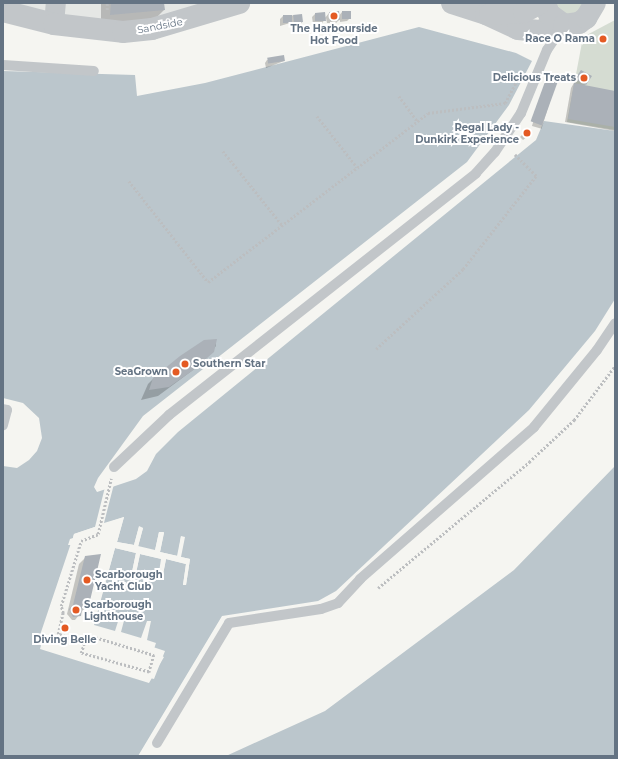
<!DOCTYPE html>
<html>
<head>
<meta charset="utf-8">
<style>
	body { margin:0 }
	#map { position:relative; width:618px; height:759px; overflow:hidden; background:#f5f5f1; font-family:Montserrat,sans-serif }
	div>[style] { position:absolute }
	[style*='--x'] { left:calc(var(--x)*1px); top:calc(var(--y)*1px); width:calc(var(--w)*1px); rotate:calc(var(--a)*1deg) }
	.built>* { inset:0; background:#e5e7e5 }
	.green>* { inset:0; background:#d5dcd2 }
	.water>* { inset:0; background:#bbc6cc }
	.pier>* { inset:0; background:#f5f5f1 }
	.shadow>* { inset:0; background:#0003; transform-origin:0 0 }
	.building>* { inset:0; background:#abb1b8; transform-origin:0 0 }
	.path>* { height:2.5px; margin-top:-1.25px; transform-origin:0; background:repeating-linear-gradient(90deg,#bcbec0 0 2px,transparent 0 4px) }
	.service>* { height:10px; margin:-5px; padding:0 5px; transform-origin:5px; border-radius:5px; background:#c2c6c9 }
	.minor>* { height:20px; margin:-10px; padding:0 10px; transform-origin:10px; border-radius:10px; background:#c2c6c9 }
	.tertiary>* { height:22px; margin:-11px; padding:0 11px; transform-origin:11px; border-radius:11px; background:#c2c6c9 }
	.dots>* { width:11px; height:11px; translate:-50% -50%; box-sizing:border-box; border:2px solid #fff; border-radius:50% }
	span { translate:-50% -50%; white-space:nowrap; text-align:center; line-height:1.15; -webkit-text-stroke:4px #fff; paint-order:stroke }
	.street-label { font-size:10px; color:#647383 }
	.poi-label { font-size:10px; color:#647383; font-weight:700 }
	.right { translate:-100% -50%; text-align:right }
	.left { translate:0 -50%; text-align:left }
	.frame { position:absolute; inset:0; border:4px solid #647383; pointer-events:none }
</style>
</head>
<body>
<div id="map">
	<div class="built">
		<div style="clip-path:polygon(5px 3px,226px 3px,124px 24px,74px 20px)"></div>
	</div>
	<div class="green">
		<div style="clip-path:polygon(554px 3px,587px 3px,582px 11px,563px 16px)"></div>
		<div style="clip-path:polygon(615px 20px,615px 130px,567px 122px,583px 37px)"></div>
	</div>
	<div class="water">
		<div style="clip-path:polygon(evenodd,419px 27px,516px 53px,532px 61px,509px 105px,467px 162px,143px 416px,98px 478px,94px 487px,97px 492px,136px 479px,147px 471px,156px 454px,178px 432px,536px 140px,544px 121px,615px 131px,615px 299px,595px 331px,529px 410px,336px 591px,318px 601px,222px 616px,138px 756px,3px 756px,3px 466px,17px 468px,29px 460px,37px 451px,42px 438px,39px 418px,23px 403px,3px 398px,3px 71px,135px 75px,137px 96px,205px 83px,419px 27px,124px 517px,117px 542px,134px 545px,139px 527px,143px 528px,138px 547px,155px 551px,159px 532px,164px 533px,160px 552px,178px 556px,181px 536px,181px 557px,190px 559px,186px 585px,183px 585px,186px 564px,166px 559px,162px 579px,158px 579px,162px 559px,140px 554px,136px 573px,132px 572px,136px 553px,115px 548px,94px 625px,115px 631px,121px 612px,126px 613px,121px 632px,141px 638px,147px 621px,151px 621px,147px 640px,156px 643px,153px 652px,164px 657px,149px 683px,40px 649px,60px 577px,73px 545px,68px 545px,70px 539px,73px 538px,74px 534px,124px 517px)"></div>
		<div style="clip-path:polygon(615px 466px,615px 756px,226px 756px,325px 711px,514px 570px)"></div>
	</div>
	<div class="pier">
		<div style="clip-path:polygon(114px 484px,104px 523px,124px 517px,117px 542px,134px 545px,139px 526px,143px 528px,138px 546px,155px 550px,159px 532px,164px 532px,160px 552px,177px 556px,181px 536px,185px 537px,181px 557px,190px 559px,186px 585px,183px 585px,186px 564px,166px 559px,162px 580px,158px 579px,161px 559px,140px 554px,136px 573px,132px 572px,136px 553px,115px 548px,93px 626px,114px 547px,138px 551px,134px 570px,139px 552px,163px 557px,160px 577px,165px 557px,188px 560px,158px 553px,162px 534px,156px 552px,137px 548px,140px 529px,135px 547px,116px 543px,121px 520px,76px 536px,72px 541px,74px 534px,95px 527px,105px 487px)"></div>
		<div style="clip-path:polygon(71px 543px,75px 546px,65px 578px,61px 579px,43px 646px,37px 644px)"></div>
		<div style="clip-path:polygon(153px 647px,165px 651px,154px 679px,150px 678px,161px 658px,152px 653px)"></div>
	</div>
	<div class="shadow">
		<div style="clip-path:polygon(101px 3px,163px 3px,164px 10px,151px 23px,101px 25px)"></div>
		<div style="clip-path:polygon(342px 12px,350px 18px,347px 21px,340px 22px,340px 19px,336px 23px,327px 23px,326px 18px,322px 23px,313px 24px,312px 17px,315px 14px,325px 18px,329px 13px,338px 17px)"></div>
		<div style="clip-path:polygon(301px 15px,302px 22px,299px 25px,291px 25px,290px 23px,280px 26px,280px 19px,283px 16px)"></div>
		<div style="clip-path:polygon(267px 60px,284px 61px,266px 68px,265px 63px)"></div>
		<div style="clip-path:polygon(581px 71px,590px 76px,584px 86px,615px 92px,615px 131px,565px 122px,571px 88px)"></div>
		<div style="left:546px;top:80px;width:10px;height:48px;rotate:17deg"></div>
		<div style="clip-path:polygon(523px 134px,528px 136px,523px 140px,520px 137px)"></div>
		<div style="clip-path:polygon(216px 340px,216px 346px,197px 367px,158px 396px,141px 400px,148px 384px,158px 374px)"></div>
		<div style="clip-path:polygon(86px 557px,88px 604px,75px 620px,72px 620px,67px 614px,79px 564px)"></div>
	</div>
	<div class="building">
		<div style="clip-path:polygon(111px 3px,164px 3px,165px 10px,110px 15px)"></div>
		<div style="left:339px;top:11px;width:9px;height:10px;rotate:84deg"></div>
		<div style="left:342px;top:11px;width:9px;height:8px"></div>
		<div style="clip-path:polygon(325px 12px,326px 21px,315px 21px,315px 13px)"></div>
		<div style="left:302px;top:14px;width:8px;height:9px;rotate:83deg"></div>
		<div style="left:283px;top:15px;width:9px;height:8px"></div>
		<div style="left:284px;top:55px;width:6px;height:17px;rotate:81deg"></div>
		<div style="clip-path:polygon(581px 70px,592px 76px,586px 85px,575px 79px)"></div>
		<div style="left:546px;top:79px;width:12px;height:45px;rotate:20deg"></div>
		<div style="clip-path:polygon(574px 83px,615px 91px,615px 127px,568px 119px)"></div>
		<div style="left:528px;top:128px;width:6px;height:8px;rotate:51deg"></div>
		<div style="clip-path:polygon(217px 339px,214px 352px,192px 371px,169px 387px,149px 390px,153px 378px,180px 356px,204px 340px)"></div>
		<div style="clip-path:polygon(101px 554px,89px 605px,83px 603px,81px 616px,73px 617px,69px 609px,73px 605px,85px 556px)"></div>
	</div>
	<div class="path">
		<div style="--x:107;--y:10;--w:7;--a:-90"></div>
		<div style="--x:399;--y:96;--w:31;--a:54"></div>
		<div style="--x:317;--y:116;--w:65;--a:51.9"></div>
		<div style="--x:223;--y:151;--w:95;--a:51.4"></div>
		<div style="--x:129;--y:181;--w:128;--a:52"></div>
		<div style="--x:208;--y:282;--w:277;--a:-37.5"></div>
		<div style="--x:428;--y:113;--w:78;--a:-7.4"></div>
		<div style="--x:505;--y:103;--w:32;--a:-62"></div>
		<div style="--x:376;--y:349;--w:118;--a:-42.6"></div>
		<div style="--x:463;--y:269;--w:118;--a:-51.9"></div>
		<div style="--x:536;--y:176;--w:30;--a:-135"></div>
		<div style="--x:378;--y:588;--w:197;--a:-39.8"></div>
		<div style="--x:529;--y:462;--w:62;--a:-43"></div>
		<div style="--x:574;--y:420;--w:68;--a:-52.8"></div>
		<div style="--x:84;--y:644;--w:10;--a:-66"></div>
		<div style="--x:88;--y:635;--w:69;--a:16.9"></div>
		<div style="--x:154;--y:655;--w:18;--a:106"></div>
		<div style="--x:149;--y:672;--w:71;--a:-164.4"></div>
		<div style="--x:81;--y:653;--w:9;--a:-72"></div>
		<div style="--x:84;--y:644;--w:28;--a:-159"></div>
		<div style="--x:58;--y:634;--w:22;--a:-77"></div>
		<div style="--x:63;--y:613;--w:7;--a:-106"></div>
		<div style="--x:61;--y:606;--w:68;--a:-72.9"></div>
		<div style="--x:81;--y:541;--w:18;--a:-22"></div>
		<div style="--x:98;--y:534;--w:57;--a:-76.7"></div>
	</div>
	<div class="service">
		<div style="--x:3;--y:65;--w:91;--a:3.8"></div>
		<div style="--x:3;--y:409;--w:4;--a:14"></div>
		<div style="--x:7;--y:410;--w:16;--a:105"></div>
		<div style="--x:114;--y:467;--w:76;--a:-43.4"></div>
		<div style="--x:169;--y:415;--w:391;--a:-38.2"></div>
		<div style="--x:476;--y:173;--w:28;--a:-48"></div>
		<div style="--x:495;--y:152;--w:47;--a:-56.3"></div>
		<div style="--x:521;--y:113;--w:68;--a:-67.6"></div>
		<div style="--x:547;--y:50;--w:30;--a:-56"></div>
		<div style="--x:157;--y:743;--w:140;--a:-59"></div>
		<div style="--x:229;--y:623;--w:93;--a:-8.7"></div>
		<div style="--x:321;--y:609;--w:18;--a:-19"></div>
		<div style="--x:338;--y:603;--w:33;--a:-47"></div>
		<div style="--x:360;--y:579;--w:231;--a:-41.1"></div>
		<div style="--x:534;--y:427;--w:99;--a:-50.7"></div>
		<div style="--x:597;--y:350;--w:32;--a:-56"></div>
	</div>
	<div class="minor">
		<div style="--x:54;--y:24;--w:21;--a:-85"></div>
	</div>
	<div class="tertiary">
		<div style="--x:452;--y:3;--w:36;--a:18"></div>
		<div style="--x:486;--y:14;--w:35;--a:25"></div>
		<div style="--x:518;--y:29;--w:22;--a:5"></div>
		<div style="--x:540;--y:31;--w:22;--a:-22"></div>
		<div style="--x:545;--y:3;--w:12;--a:70"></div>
		<div style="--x:549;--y:14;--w:19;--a:36"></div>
		<div style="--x:564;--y:25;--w:15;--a:-8"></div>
		<div style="--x:579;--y:23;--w:9;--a:-36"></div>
		<div style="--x:586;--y:18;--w:17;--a:-59"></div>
		<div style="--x:3;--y:11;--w:53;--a:14.3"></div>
		<div style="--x:54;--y:24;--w:69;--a:6.6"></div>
		<div style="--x:123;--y:32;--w:29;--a:-6"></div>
		<div style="--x:152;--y:29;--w:91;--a:-16.6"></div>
		<div style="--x:490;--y:14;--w:34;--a:-3"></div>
		<div style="--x:524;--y:12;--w:18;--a:-29"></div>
	</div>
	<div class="dots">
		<div style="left:334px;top:16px;background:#e45a23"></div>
		<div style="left:603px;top:39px;background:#e45a23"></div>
		<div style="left:584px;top:78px;background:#e45a23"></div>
		<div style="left:527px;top:133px;background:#e45a23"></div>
		<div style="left:185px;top:364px;background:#e45a23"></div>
		<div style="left:176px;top:372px;background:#e45a23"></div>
		<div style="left:87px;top:580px;background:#e45a23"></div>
		<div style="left:76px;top:610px;background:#e45a23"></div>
		<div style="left:65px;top:628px;background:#e45a23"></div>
	</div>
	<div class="street-label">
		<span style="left:160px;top:26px;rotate:-11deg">Sandside</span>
	</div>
	<div class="poi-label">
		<span style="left:334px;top:34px">The Harbourside<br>Hot Food</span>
		<span class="right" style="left:595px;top:39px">Race O Rama</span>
		<span class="right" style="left:576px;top:78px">Delicious Treats</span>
		<span class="right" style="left:519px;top:133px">Regal Lady -<br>Dunkirk Experience</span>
		<span class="left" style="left:193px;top:364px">Southern Star</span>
		<span class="right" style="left:168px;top:372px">SeaGrown</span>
		<span class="left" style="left:95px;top:580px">Scarborough<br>Yacht Club</span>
		<span class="left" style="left:84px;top:610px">Scarborough<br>Lighthouse</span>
		<span style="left:65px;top:640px">Diving Belle</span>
	</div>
	<div class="frame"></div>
</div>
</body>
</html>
